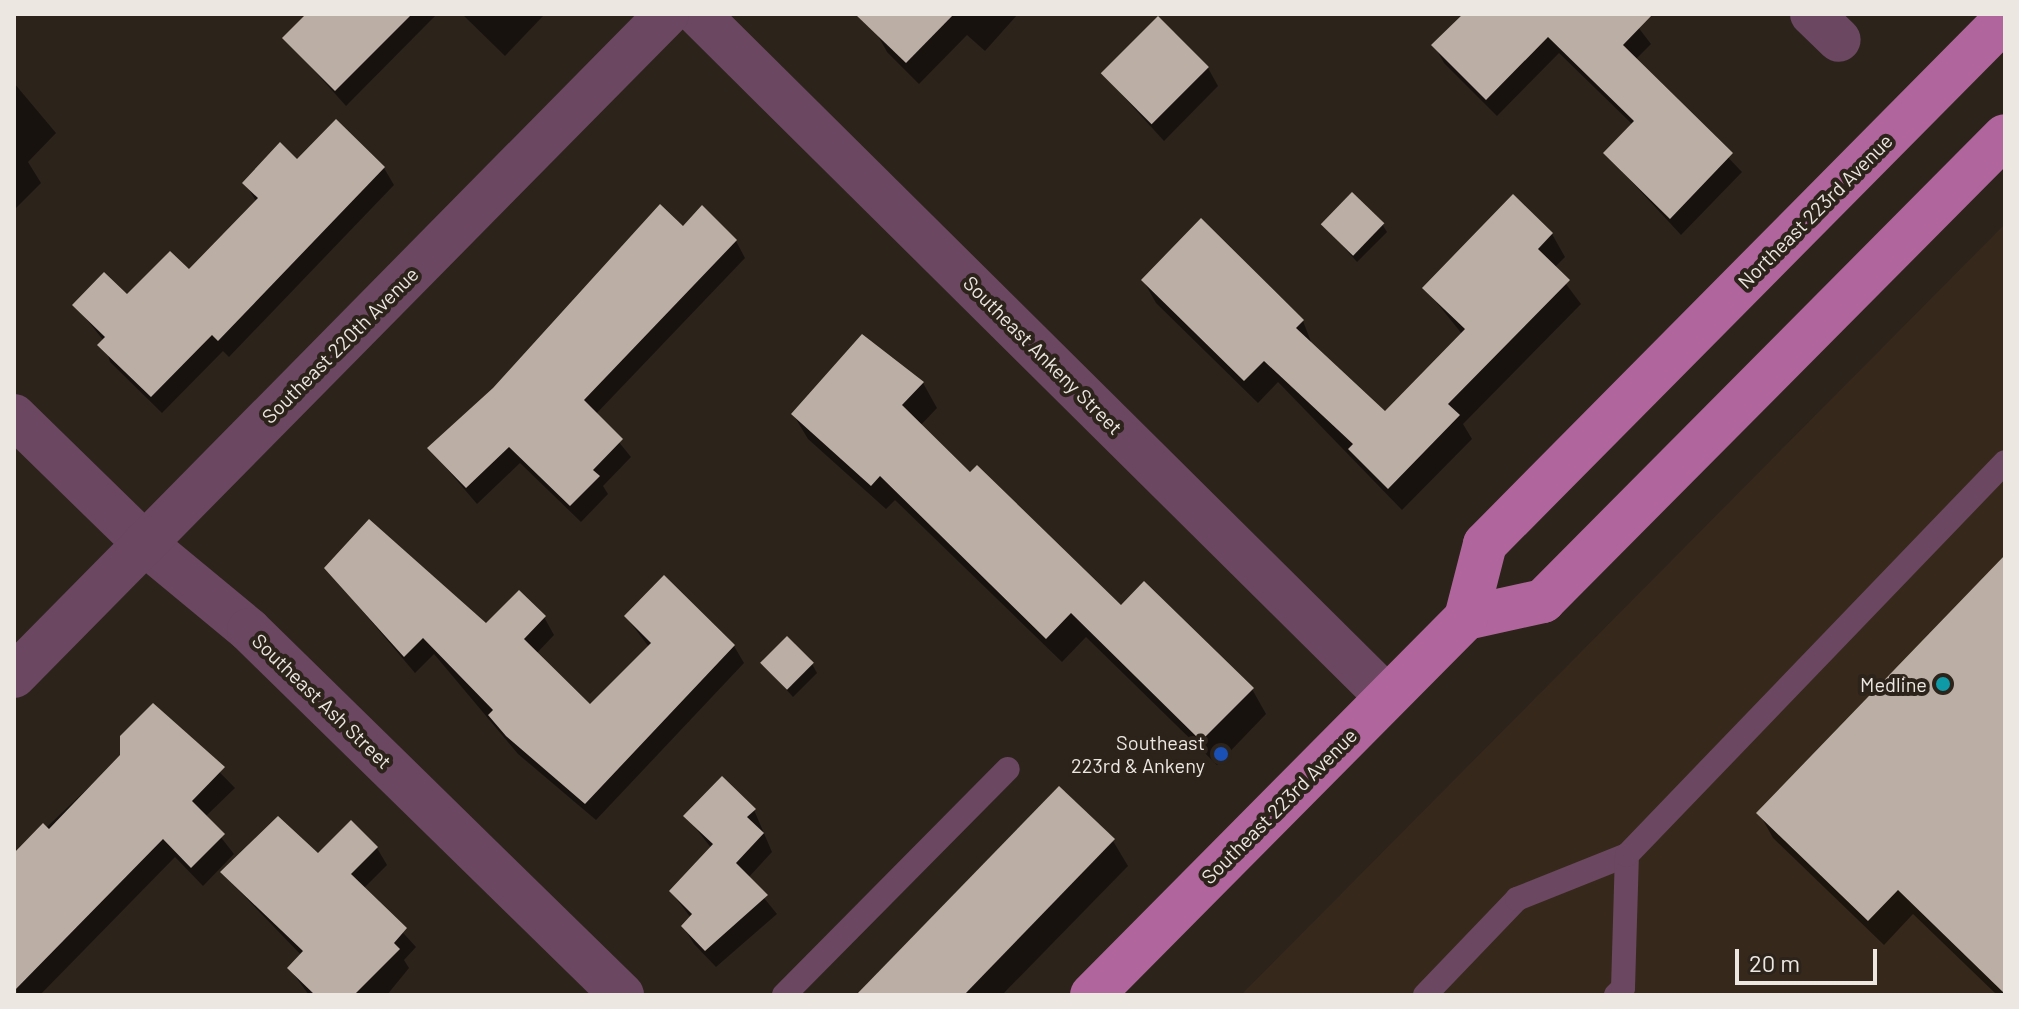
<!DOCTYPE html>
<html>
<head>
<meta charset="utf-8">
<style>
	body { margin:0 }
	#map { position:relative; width:2019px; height:1009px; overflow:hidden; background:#2c231b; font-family:Barlow,sans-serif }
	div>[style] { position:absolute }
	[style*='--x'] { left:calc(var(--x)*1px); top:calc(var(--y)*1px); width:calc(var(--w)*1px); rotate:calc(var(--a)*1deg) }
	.built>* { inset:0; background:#36291b }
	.shadow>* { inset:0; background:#0007 }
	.building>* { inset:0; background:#bbaea4; transform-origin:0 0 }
	.lane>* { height:24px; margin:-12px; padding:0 12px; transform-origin:12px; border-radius:12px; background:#6b4761 }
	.street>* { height:44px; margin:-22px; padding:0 22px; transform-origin:22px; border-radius:22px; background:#6b4761 }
	.primary>* { height:44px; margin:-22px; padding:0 22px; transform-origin:22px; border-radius:22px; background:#b0669c }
	.dots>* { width:22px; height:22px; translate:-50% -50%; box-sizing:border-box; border:4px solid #2c231b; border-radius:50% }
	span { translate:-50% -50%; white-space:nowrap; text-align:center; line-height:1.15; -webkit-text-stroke:8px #2c231b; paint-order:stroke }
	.street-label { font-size:20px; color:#ece7e1 }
	.poi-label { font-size:20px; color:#ece7e1 }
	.right { translate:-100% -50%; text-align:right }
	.frame { position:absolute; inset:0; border:16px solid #ece7e1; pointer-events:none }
	.scale { position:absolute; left:1735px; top:949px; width:142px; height:36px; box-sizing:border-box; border:4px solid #ece7e1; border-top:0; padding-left:10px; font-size:24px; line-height:28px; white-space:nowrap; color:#ece7e1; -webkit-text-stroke:6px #2c231b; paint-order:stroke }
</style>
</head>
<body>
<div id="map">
	<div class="built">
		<div style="clip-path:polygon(2005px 224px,2005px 995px,1241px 995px)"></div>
	</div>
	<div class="shadow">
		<div style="clip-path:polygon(309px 14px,437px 14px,346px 106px,285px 38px)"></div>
		<div style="clip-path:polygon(462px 14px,545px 14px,505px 56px)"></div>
		<div style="clip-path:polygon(866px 14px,1018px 14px,985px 51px,967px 35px,919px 84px,887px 52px)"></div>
		<div style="clip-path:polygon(1466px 14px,1628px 14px,1651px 44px,1635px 60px,1742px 172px,1681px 235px,1605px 153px,1633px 125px,1559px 53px,1497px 116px,1444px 63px,1434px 45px)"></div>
		<div style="clip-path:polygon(1208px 68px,1218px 86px,1164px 141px,1103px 74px)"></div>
		<div style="clip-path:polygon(14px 83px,56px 133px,28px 162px,41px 183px,14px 210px)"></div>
		<div style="clip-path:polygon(297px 162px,384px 168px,394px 185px,229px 357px,223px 351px,162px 413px,110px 362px,104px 341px,75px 305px,127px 297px,189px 272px,257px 203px,245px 183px)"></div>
		<div style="clip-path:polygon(1382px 224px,1387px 232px,1357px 262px,1324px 225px)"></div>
		<div style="clip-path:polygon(683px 228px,736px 241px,745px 258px,596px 414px,631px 457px,603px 486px,608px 494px,581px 522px,520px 463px,477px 504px,429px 448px)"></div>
		<div style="clip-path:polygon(1552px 234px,1565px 257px,1554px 268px,1581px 304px,1463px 424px,1472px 439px,1402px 510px,1278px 382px,1258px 403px,1156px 303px,1143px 280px,1303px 321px,1313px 347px,1385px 414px,1462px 334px,1425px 288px)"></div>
		<div style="clip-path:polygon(863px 337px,923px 383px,937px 408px,920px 426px,970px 474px,1121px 608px,1252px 689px,1266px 714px,1217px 765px,1086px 637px,1062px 662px,895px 500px,886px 509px,808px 439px,793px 414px)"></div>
		<div style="clip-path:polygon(2005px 558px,2005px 995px,1997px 995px,1913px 914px,1884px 945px,1773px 838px,1759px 813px)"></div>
		<div style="clip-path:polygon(326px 568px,486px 626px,544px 617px,554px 635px,536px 654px,590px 707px,649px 647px,626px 617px,734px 646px,744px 663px,596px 820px,518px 754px,434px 654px,415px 673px)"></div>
		<div style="clip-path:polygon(763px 664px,812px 664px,817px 673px,793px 697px)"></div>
		<div style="clip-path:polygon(154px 705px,235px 788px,205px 817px,234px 854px,203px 886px,175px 857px,40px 995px,17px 995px,14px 858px,122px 756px)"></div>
		<div style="clip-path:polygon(754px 810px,772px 852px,748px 878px,777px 914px,716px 967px,694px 944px,683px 926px,691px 918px,671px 892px,712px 849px,686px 816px)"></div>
		<div style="clip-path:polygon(1113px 841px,1128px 866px,1002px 995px,859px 995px)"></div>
		<div style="clip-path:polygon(377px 848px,387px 865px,363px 889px,416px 947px,404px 960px,409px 968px,387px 995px,309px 995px,289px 968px,302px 956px,222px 873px)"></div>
	</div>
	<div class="building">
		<div style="clip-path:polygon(306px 14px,412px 14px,335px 91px,282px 38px)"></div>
		<div style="clip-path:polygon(855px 14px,954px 14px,906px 63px)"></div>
		<div style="clip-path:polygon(1463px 14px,1653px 14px,1623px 45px,1733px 153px,1670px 219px,1603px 153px,1634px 121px,1548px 37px,1486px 100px,1431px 45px)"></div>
		<div style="left:1158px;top:16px;width:72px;height:81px;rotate:45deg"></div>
		<div style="clip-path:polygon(336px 119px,385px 167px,218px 341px,212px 335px,151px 397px,97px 345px,105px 337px,72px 305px,104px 272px,127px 294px,170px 251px,189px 269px,258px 198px,242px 183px,280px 142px,297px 159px)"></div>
		<div style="left:1352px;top:192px;width:45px;height:45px;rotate:44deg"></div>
		<div style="clip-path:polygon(1513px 194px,1553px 233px,1538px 249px,1570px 280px,1448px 404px,1460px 415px,1388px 489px,1348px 449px,1353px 444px,1264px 361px,1244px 381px,1141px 280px,1201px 218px,1304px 320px,1296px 328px,1385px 411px,1465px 329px,1422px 288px)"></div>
		<div style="clip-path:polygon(660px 204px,683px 226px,702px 205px,737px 240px,584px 400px,623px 439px,593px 470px,600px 476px,570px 506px,509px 447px,466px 488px,427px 448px,493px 388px)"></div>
		<div style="clip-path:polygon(862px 334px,924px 382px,902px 405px,970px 472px,977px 465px,1121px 605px,1144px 581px,1254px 688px,1201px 741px,1071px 613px,1046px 639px,880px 476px,871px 486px,791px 414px)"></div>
		<div style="clip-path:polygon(369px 519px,486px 623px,519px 590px,546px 616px,524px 639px,590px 704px,651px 643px,624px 616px,664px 575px,735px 645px,585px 804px,506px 736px,488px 715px,493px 710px,423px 638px,404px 657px,324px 568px)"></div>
		<div style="clip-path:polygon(2005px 555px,2005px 994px,1898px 890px,1868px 921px,1756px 813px)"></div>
		<div style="left:787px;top:636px;width:38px;height:38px;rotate:45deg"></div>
		<div style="clip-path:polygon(153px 703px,225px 767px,192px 801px,225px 834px,191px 868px,163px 839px,14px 991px,14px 853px,43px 823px,49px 829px,120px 755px,120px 736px)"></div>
		<div style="clip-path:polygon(722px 776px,756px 809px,747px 817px,764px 833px,736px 863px,768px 895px,705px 951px,681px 926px,692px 914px,669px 891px,713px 844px,683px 816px)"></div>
		<div style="clip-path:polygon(1059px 786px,1115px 839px,964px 995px,856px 995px)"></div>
		<div style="clip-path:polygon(278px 816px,318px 853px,351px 820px,378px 847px,351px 874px,407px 928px,394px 943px,400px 949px,354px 995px,315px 995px,287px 968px,303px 951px,220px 872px)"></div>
	</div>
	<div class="lane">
		<div style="--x:784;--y:995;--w:318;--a:-45.3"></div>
		<div style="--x:1425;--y:995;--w:133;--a:-46.2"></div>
		<div style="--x:1517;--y:899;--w:118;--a:-21.8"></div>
		<div style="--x:1616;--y:995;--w:10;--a:-45"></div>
		<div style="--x:1623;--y:988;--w:133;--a:-88.3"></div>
		<div style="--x:1627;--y:855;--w:545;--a:-46.11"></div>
	</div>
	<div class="street">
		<div style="--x:698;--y:14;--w:970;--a:44.75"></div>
		<div style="--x:1812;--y:14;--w:37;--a:44"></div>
		<div style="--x:14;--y:416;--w:182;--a:44.3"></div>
		<div style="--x:144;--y:543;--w:136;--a:39.6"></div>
		<div style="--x:249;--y:630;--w:522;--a:44.38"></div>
		<div style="--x:14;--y:676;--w:930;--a:-45.39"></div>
	</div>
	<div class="primary">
		<div style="--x:1466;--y:618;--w:79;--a:-12.4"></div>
		<div style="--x:1543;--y:601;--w:655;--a:-45.19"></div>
		<div style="--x:1092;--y:995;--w:531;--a:-45.23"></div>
		<div style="--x:1466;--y:618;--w:76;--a:-75.6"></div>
		<div style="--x:1485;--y:544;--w:739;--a:-45.27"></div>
	</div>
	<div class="dots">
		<div style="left:1943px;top:684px;background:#0f9aa8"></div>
		<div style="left:1221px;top:754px;background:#1a4fb4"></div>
	</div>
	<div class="street-label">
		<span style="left:1815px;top:211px;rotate:-45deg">Northeast 223rd Avenue</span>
		<span style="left:340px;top:345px;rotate:-45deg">Southeast 220th Avenue</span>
		<span style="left:1043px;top:355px;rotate:45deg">Southeast Ankeny Street</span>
		<span style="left:322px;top:701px;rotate:44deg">Southeast Ash Street</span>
		<span style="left:1279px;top:806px;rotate:-45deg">Southeast 223rd Avenue</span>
	</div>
	<div class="poi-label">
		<span class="right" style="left:1927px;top:684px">Medline</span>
		<span class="right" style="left:1205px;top:754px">Southeast<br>223rd &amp; Ankeny</span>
	</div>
	<div class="frame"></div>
	<div class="scale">20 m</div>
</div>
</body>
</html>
